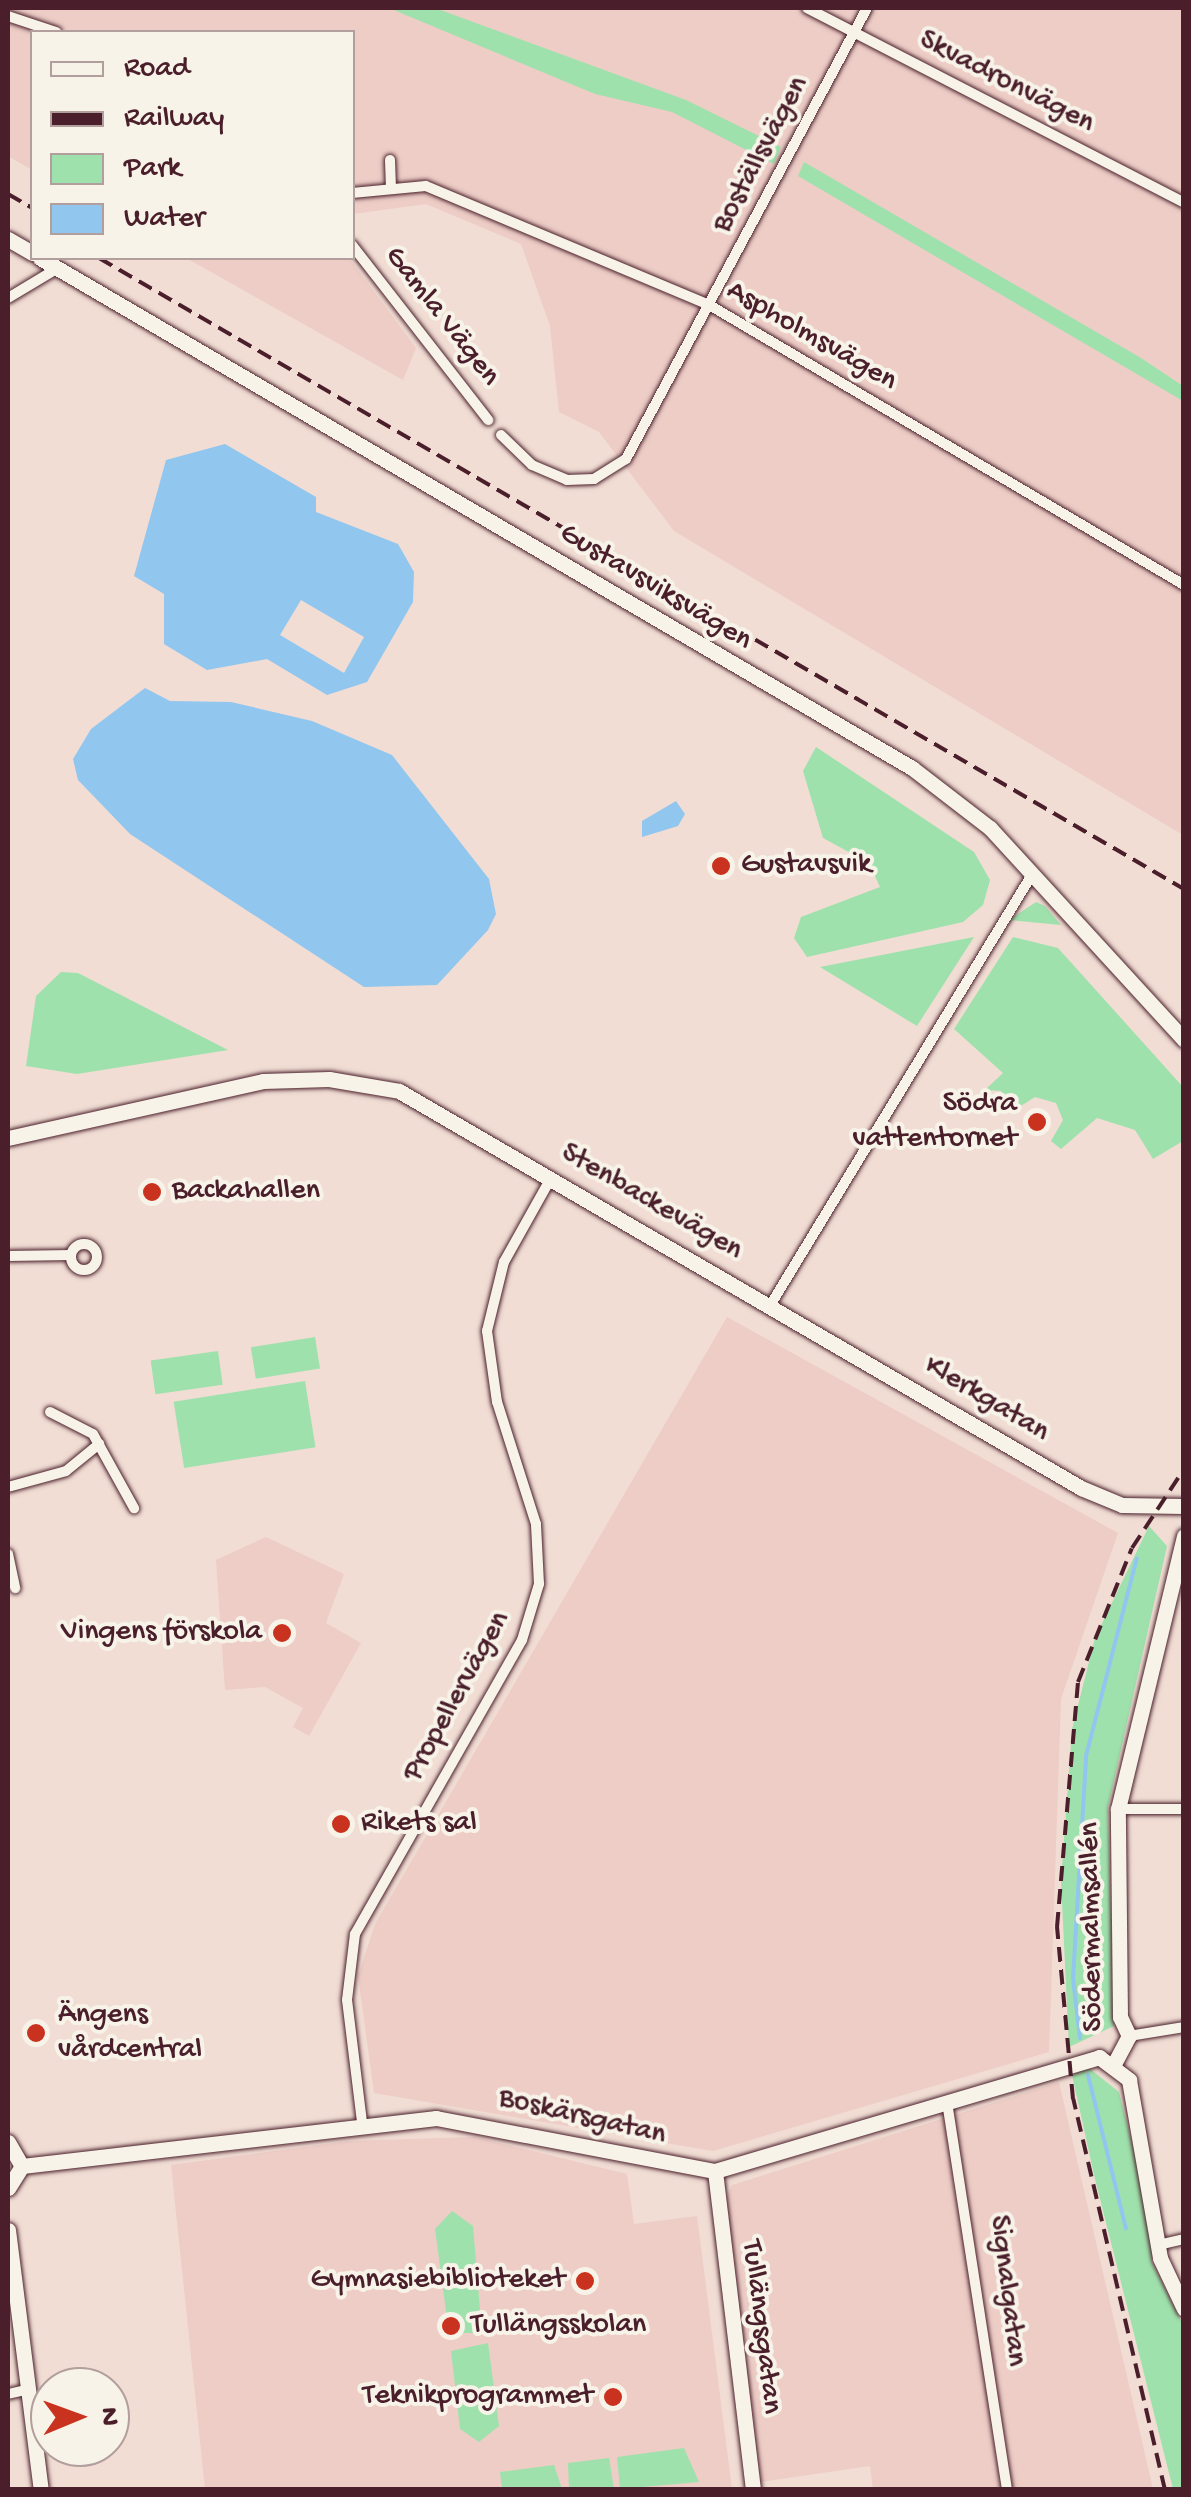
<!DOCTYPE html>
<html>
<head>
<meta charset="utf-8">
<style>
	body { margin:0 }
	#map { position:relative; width:1191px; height:2497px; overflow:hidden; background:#f1ddd4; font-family:"Gochi Hand",sans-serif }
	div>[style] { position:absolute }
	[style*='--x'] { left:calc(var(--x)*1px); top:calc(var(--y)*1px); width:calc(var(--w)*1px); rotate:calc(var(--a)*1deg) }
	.built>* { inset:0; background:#edcdc6 }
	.green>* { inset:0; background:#9fe1ac; transform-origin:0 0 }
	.water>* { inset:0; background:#91c6ef }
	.stream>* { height:4px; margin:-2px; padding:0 2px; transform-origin:2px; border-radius:2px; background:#91c6ef }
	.roads { filter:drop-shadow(0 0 2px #4a1f2b) drop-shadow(0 0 2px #4a1f2b) }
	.street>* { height:10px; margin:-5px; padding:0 5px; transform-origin:5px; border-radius:5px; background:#f7f3e8 }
	.street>.ring { margin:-5px; padding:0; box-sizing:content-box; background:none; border:10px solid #f7f3e8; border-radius:50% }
	.secondary>* { height:15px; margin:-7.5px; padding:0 7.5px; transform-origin:7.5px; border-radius:7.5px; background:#f7f3e8 }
	.rail>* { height:4px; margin-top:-2px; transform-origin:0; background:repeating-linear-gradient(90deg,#4a1f2b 0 15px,transparent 0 23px) }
	.dots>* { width:28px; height:28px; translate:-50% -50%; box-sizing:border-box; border:5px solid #f7f3e8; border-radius:50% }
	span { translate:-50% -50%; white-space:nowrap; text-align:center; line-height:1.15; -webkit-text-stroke:8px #f7f3e8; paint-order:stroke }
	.street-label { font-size:30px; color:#4a1f2b }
	.poi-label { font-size:30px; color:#4a1f2b }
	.left { translate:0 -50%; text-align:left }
	.right { translate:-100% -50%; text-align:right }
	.frame { position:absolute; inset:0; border:10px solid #4a1f2b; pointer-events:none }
	.legend { position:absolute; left:30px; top:30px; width:325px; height:230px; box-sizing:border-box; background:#f7f3e8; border:2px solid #b29e9c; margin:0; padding:12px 18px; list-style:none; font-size:30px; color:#4a1f2b }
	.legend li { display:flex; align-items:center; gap:20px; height:50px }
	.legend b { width:50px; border:2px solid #b29e9c }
	.north { position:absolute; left:30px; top:2367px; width:100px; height:100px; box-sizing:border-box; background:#f7f3e8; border:2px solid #b29e9c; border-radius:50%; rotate:89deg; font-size:28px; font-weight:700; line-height:40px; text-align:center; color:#4a1f2b }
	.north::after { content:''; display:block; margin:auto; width:35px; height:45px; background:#c8321e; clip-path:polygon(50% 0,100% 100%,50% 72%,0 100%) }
</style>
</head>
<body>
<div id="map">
	<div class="built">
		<div style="clip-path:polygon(8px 8px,1183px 8px,1183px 835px,674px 531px,599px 432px,559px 412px,550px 326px,521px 244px,426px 204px,353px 214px,352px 32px,32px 32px,32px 170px,8px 156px)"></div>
		<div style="clip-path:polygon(186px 258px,349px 258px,416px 348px,403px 380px)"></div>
		<div style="clip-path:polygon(727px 1317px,1118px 1533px,1061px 1699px,1049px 2052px,713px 2151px,374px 2093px,358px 1976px,375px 1924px)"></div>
		<div style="clip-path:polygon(266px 1537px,344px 1574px,326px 1623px,361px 1643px,309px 1736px,293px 1727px,303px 1708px,265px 1687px,225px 1690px,216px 1560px)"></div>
		<div style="clip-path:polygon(1059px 2082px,1153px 2489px,873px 2489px,870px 2466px,760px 2482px,724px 2204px,732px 2185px)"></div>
		<div style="clip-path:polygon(475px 2137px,627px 2174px,634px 2224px,697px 2216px,732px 2489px,205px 2489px,171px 2165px,348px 2141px)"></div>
	</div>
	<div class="green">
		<div style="clip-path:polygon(389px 8px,435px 8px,686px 100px,781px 147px,774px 164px,672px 112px,595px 94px)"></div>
		<div style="clip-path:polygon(804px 162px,1141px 358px,1183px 386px,1183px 401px,798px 176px)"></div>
		<div style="clip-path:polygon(816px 747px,974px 852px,990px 880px,983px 905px,963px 922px,807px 957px,794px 938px,801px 917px,880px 887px,869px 863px,823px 838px,803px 771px)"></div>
		<div style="clip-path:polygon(1036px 902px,1045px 906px,1061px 925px,1009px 920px)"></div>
		<div style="clip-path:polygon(974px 937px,917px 1026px,820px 967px)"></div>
		<div style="clip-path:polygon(1013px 937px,1058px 948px,1183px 1087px,1183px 1141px,1153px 1159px,1135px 1130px,1097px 1118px,1061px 1149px,1051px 1141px,1063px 1120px,1056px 1103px,1035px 1097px,1016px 1109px,1001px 1091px,985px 1090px,1003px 1073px,954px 1029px)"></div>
		<div style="clip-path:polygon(61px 972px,78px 973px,228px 1050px,77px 1074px,26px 1066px,36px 996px)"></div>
		<div style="left:315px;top:1337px;width:32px;height:65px;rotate:81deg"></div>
		<div style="left:218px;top:1351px;width:34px;height:68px;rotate:82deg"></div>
		<div style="left:305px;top:1381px;width:67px;height:133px;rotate:81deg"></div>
		<div style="clip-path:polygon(1149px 1526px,1167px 1546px,1108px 1807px,1114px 2026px,1069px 2047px,1061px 1881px,1072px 1729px,1095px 1638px)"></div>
		<div style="clip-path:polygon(1089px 2068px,1119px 2092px,1152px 2222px,1152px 2262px,1183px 2325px,1183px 2489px,1173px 2489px,1095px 2179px,1072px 2075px)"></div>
		<div style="clip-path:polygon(452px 2211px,473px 2226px,482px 2333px,449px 2333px,435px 2229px)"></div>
		<div style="clip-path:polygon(488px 2343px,499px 2426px,479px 2442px,460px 2429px,451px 2351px)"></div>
		<div style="clip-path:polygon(684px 2448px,699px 2482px,620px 2489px,617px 2457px)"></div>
		<div style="clip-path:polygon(609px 2458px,614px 2489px,569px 2489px,568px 2463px)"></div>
		<div style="clip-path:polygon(554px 2465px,562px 2489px,502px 2489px,500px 2472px)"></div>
	</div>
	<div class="water">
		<div style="clip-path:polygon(evenodd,225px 444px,316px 497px,316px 512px,398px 544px,414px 572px,413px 602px,367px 682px,327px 695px,267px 659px,207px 670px,164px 644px,164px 594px,134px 576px,166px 460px,225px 444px,301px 600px,364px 637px,344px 673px,280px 635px,301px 600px)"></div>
		<div style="clip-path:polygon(145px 688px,170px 701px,231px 702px,312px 721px,392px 755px,489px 879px,496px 914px,488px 930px,437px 985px,364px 987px,130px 834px,78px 780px,73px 759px,91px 729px)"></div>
		<div style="clip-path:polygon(676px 801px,685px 814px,678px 826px,642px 837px,642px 821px)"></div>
	</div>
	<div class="stream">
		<div style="--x:1080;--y:2038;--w:60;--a:-96.7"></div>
		<div style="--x:1073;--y:1978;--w:222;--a:-86.6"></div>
		<div style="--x:1086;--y:1756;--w:204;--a:-75.6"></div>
		<div style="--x:1088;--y:2075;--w:158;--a:76.1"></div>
	</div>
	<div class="roads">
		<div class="street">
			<div style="--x:807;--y:8;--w:424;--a:27.3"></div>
			<div style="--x:8;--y:16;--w:51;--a:18.4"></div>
			<div style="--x:390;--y:160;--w:26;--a:88"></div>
			<div style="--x:352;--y:193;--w:74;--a:-5.4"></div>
			<div style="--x:426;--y:186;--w:309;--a:22.8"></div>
			<div style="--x:711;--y:306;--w:549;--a:30.53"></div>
			<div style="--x:352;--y:245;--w:222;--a:52.1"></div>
			<div style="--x:8;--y:298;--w:58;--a:-31"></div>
			<div style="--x:501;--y:435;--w:43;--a:44.1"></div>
			<div style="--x:532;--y:465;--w:38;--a:23"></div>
			<div style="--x:567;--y:480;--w:27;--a:-2"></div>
			<div style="--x:594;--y:479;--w:38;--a:-32"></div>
			<div style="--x:626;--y:459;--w:511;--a:-61.88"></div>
			<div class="ring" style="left:71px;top:1244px;width:16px;height:16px"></div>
			<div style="--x:8;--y:1256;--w:63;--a:-0.9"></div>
			<div style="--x:771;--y:1304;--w:504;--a:-58.71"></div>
			<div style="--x:50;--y:1412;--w:48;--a:27.1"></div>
			<div style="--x:93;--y:1434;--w:85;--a:61"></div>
			<div style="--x:8;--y:1487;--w:60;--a:-15.4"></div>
			<div style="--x:66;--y:1471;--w:43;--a:-39.3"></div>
			<div style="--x:8;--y:1554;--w:35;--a:78"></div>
			<div style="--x:1118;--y:1809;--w:66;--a:0"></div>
			<div style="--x:1129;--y:2036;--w:56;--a:-9.3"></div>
			<div style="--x:947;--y:2102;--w:393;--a:81.2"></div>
			<div style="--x:362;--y:2122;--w:123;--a:-97"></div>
			<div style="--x:347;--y:2000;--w:66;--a:-83.1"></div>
			<div style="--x:355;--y:1934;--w:338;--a:-60.4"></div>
			<div style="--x:522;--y:1640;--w:59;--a:-73.1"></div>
			<div style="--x:539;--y:1584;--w:60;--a:-92.9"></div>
			<div style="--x:536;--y:1524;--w:128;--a:-107.7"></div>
			<div style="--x:497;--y:1402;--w:72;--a:-98"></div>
			<div style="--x:487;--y:1331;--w:71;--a:-76.2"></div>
			<div style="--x:504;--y:1262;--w:96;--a:-60.8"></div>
			<div style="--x:1158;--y:2245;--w:27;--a:-13"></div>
			<div style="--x:8;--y:2394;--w:22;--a:-13"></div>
		</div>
		<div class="secondary">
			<div style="--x:8;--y:239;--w:28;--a:30"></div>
			<div style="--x:40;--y:258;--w:1010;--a:30.32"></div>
			<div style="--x:912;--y:768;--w:98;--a:37.6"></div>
			<div style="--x:990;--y:828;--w:287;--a:47.5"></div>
			<div style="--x:8;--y:1138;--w:261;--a:-12.6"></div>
			<div style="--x:263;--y:1081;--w:66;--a:-1.7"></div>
			<div style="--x:329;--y:1079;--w:71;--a:9.7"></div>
			<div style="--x:399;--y:1091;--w:789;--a:30.2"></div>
			<div style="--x:1081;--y:1488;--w:44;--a:22.5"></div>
			<div style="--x:1122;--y:1505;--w:62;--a:0.9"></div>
			<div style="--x:1115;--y:2062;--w:30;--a:-62"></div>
			<div style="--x:1129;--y:2036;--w:21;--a:-115"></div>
			<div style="--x:1120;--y:2017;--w:208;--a:-90.6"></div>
			<div style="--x:1118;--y:1809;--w:281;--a:-76.4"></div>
			<div style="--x:8;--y:2142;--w:28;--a:60"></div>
			<div style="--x:22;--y:2166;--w:26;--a:122"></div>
			<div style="--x:22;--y:2166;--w:417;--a:-6.6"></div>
			<div style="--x:436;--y:2118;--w:284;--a:10.8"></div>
			<div style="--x:715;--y:2171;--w:401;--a:-16.5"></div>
			<div style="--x:1099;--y:2057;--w:38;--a:37"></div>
			<div style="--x:1129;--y:2080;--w:181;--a:80.1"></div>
			<div style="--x:1160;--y:2258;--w:56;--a:64.8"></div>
			<div style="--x:715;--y:2171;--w:321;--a:83.2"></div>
			<div style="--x:8;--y:2230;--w:262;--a:82.8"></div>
		</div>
	</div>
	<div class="rail">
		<div style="--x:8;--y:194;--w:28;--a:30"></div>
		<div style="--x:99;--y:258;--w:1255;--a:30.18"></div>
		<div style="--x:1165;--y:2490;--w:402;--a:-103.2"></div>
		<div style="--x:1073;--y:2099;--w:173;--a:-95.3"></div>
		<div style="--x:1057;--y:1927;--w:246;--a:-85.1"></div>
		<div style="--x:1078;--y:1682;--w:144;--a:-68.1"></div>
		<div style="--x:1132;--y:1548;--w:95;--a:-56.6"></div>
	</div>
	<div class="dots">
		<div style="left:721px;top:866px;background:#c8321e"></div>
		<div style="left:1037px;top:1122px;background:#c8321e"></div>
		<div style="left:152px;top:1192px;background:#c8321e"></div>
		<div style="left:282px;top:1633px;background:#c8321e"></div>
		<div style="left:341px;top:1824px;background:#c8321e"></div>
		<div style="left:36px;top:2033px;background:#c8321e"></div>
		<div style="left:585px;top:2281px;background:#c8321e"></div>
		<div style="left:451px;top:2326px;background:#c8321e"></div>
		<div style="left:613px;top:2397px;background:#c8321e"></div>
	</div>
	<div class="street-label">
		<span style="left:1006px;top:83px;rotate:27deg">Skvadronvägen</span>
		<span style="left:762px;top:155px;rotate:-62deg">Boställsvägen</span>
		<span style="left:441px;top:317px;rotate:52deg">Gamla Vägen</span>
		<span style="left:811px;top:337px;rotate:30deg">Aspholmsvägen</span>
		<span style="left:655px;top:588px;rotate:31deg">Gustavsviksvägen</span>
		<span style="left:651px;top:1203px;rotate:30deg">Stenbackevägen</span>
		<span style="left:986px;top:1400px;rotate:31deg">Klerkgatan</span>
		<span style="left:458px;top:1697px;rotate:-61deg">Propellervägen</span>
		<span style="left:1093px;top:1927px;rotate:-91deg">Södermalmsallén</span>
		<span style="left:582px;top:2118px;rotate:13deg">Boskärsgatan</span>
		<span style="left:1006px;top:2291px;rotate:83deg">Signalgatan</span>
		<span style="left:760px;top:2327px;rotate:83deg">Tullängsgatan</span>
	</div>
	<div class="poi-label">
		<span class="left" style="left:741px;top:866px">Gustavsvik</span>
		<span class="right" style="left:1017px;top:1122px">Södra<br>vattentornet</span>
		<span class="left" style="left:172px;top:1192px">Backahallen</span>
		<span class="right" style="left:262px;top:1633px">Vingens förskola</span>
		<span class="left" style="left:361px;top:1824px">Rikets sal</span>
		<span class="left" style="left:58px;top:2033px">Ängens<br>vårdcentral</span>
		<span class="right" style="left:565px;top:2281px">Gymnasiebiblioteket</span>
		<span class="left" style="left:471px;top:2326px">Tullängsskolan</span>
		<span class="right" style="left:593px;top:2397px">Teknikprogrammet</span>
	</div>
	<div class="frame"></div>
	<ul class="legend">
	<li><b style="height:12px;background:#f7f3e8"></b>Road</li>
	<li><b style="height:12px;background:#4a1f2b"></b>Railway</li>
	<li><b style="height:28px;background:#9fe1ac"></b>Park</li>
	<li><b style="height:28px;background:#91c6ef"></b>Water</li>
	</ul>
	<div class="north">N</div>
</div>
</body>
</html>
